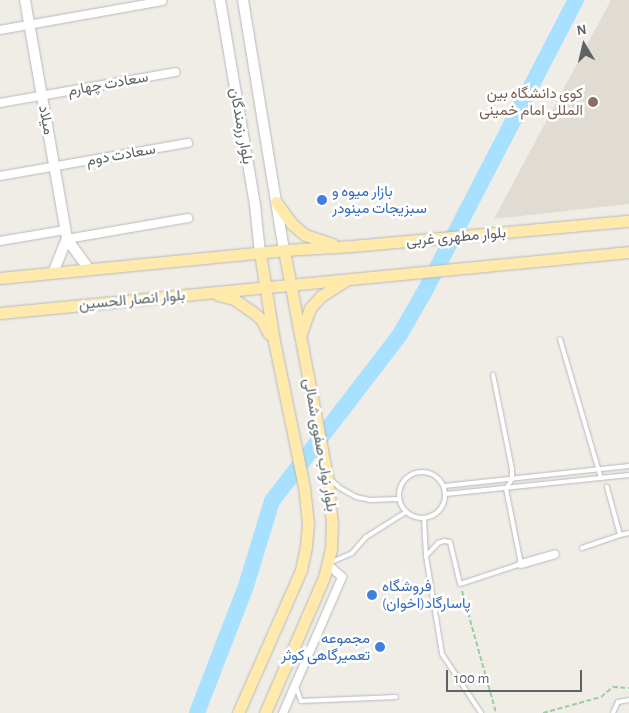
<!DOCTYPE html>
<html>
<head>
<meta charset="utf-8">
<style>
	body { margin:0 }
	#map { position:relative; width:629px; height:713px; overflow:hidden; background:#f0ede6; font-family:"Alegreya Sans",Vazirmatn,sans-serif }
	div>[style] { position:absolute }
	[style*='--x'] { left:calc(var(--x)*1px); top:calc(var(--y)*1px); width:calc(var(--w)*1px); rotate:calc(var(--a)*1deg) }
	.education>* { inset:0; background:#e0dcd4 }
	.river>* { height:16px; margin:-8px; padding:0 8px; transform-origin:8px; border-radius:8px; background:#a7e1ff }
	.path>* { height:2px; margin-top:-1px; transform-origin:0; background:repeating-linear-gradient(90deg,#9bcda5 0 5px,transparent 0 7.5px) }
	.roads { filter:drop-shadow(0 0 1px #b6b9bd) drop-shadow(0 0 1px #b6b9bd) }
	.lane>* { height:4px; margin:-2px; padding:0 2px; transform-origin:2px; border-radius:2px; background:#fff }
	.lane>.ring { margin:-2px; padding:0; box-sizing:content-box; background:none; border:4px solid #fff; border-radius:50% }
	.street>* { height:8px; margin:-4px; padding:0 4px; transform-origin:4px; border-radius:4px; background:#fff }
	.secondary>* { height:10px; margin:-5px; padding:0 5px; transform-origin:5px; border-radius:5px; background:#fff }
	.primary>* { height:11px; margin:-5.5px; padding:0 5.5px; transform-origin:5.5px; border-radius:5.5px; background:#ffeaac }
	.dots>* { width:14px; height:14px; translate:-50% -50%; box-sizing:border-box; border:2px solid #fff; border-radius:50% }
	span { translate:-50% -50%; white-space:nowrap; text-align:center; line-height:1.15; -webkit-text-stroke:5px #fff; paint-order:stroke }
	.street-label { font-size:15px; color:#5d6367 }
	.education-label { font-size:15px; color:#785e54 }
	.right { translate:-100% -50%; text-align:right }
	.shop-label { font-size:15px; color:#366cbe }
	.left { translate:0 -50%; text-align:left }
	.north { position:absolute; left:559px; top:20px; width:50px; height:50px; -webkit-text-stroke:4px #fff; paint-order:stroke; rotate:351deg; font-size:14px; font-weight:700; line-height:20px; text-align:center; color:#5d6367 }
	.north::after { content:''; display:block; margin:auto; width:18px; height:22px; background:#5d6367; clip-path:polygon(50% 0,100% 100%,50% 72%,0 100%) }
	.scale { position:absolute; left:446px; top:670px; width:136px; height:22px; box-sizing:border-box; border:2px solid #5d6367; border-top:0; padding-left:6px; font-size:15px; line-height:18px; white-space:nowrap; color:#5d6367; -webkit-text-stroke:4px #fff; paint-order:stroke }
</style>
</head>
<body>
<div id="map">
	<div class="education">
		<div style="clip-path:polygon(611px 0,629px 0,629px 204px,494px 219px)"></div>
	</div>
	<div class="river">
		<div style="--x:197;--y:713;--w:136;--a:-68.9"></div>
		<div style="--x:246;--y:586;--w:89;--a:-73"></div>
		<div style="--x:272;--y:501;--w:208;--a:-52.4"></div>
		<div style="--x:399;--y:336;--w:54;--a:-60.1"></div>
		<div style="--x:426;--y:289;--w:326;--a:-62.6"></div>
	</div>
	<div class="path">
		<div style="--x:462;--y:591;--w:127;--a:74.4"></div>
		<div style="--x:543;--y:713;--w:60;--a:-15.4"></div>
		<div style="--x:601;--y:697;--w:16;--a:-40"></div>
		<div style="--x:613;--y:687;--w:16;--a:4"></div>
	</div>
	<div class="roads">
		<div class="lane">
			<div style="--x:560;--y:339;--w:145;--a:73.6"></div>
			<div class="ring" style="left:399px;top:472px;width:42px;height:42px"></div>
			<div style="--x:330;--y:479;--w:13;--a:42"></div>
			<div style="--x:340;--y:488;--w:18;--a:29"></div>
			<div style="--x:356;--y:497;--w:14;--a:12"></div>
			<div style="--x:370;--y:500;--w:29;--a:-2"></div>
			<div style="--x:444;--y:486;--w:186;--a:-6.2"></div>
			<div style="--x:446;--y:494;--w:184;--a:-5.9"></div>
			<div style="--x:424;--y:518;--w:38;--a:87"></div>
			<div style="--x:426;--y:556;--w:99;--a:80.7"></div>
			<div style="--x:442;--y:654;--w:71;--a:56.5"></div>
			<div style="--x:620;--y:535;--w:9;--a:-13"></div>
			<div style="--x:582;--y:548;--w:40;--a:-18.9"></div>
			<div style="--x:620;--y:535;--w:50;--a:-105.2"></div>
			<div style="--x:426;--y:556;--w:18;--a:-47"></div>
			<div style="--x:438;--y:543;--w:6;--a:-18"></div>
			<div style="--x:444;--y:541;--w:6;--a:9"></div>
			<div style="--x:450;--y:542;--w:43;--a:76.6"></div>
			<div style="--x:460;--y:584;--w:64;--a:-18.2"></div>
			<div style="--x:521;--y:564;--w:76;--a:-101.3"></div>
			<div style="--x:506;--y:489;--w:12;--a:-59"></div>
			<div style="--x:512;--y:479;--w:10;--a:-90"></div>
			<div style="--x:512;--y:469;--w:96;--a:-101.4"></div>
			<div style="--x:329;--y:563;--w:25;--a:-23"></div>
			<div style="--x:352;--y:553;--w:21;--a:-49"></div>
			<div style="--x:366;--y:537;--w:47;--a:-32"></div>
			<div style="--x:296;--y:687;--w:15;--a:70"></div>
			<div style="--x:301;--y:701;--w:95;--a:-2.4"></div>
			<div style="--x:613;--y:713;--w:12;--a:-66"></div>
			<div style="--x:618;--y:702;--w:11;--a:-10"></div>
		</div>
		<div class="street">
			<div style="--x:0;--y:30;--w:165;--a:-10.1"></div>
			<div style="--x:0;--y:103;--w:178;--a:-10"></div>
			<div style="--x:0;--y:176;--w:191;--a:-10"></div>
			<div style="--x:67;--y:239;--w:123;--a:-9.8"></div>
			<div style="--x:0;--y:241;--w:66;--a:-9.6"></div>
			<div style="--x:521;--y:564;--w:35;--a:-16"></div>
			<div style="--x:283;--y:713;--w:148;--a:-66.5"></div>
			<div style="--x:342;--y:577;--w:20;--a:-139"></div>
		</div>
		<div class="secondary">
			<div style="--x:25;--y:0;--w:243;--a:80"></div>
			<div style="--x:67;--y:239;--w:37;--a:54"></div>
			<div style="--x:220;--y:0;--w:208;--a:80.3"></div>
			<div style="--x:255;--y:205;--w:48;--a:84.1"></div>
			<div style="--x:243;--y:0;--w:253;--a:80.7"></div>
			<div style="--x:53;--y:273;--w:37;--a:-68"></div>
		</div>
		<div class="primary">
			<div style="--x:276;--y:202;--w:27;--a:54"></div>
			<div style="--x:292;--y:224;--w:17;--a:40"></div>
			<div style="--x:305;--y:235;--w:29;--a:18"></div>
			<div style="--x:0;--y:278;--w:285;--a:-5.6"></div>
			<div style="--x:284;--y:250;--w:68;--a:-3.4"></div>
			<div style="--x:352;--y:246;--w:278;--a:-5.2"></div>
			<div style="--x:218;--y:295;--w:16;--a:14"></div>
			<div style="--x:234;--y:299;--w:19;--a:35"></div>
			<div style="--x:250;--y:310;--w:14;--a:39"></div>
			<div style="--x:261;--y:319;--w:17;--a:62"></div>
			<div style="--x:0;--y:313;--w:632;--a:-5.54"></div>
			<div style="--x:301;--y:333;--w:27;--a:-70"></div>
			<div style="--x:310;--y:308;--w:16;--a:-47"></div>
			<div style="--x:321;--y:296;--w:28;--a:-32"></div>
			<div style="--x:238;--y:713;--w:156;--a:-66.2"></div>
			<div style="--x:301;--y:570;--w:25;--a:-78"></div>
			<div style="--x:306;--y:546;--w:22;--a:-85"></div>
			<div style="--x:308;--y:524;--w:37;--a:-96"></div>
			<div style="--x:304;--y:487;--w:149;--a:-101.6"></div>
			<div style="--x:274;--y:341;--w:89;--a:-99"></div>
			<div style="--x:265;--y:713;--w:148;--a:-66.5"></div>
			<div style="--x:324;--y:577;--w:29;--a:-76"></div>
			<div style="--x:331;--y:549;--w:25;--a:-88"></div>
			<div style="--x:332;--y:524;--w:48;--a:-95.9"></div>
			<div style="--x:327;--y:476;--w:230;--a:-100.8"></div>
		</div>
	</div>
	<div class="dots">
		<div style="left:593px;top:102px;background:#8d6e63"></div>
		<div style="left:322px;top:200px;background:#3f7fe0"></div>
		<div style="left:372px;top:595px;background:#3f7fe0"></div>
		<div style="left:380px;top:647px;background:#3f7fe0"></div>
	</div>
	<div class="street-label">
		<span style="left:108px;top:84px;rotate:-10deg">سعادت چهارم</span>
		<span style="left:46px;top:120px;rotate:80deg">میلاد</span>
		<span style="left:241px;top:126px;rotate:80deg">بلوار رزمندگان</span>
		<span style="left:121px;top:155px;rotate:-10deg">سعادت دوم</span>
		<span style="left:456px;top:237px;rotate:-5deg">بلوار مطهری غربی</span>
		<span style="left:132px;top:300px;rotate:-5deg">بلوار انصار الحسین</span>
		<span style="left:320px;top:445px;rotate:80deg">بلوار نواب صفوی شمالی</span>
	</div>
	<div class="education-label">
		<span class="right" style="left:583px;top:102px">کوی دانشگاه بین<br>المللی امام خمینی</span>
	</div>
	<div class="shop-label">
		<span class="left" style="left:332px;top:200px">بازار میوه و<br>سبزیجات مینودر</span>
		<span class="left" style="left:382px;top:595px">فروشگاه<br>پاسارگاد(اخوان)</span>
		<span class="right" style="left:370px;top:647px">مجموعه<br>تعمیرگاهی کوثر</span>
	</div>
	<div class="north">N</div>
	<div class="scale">100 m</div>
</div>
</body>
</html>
